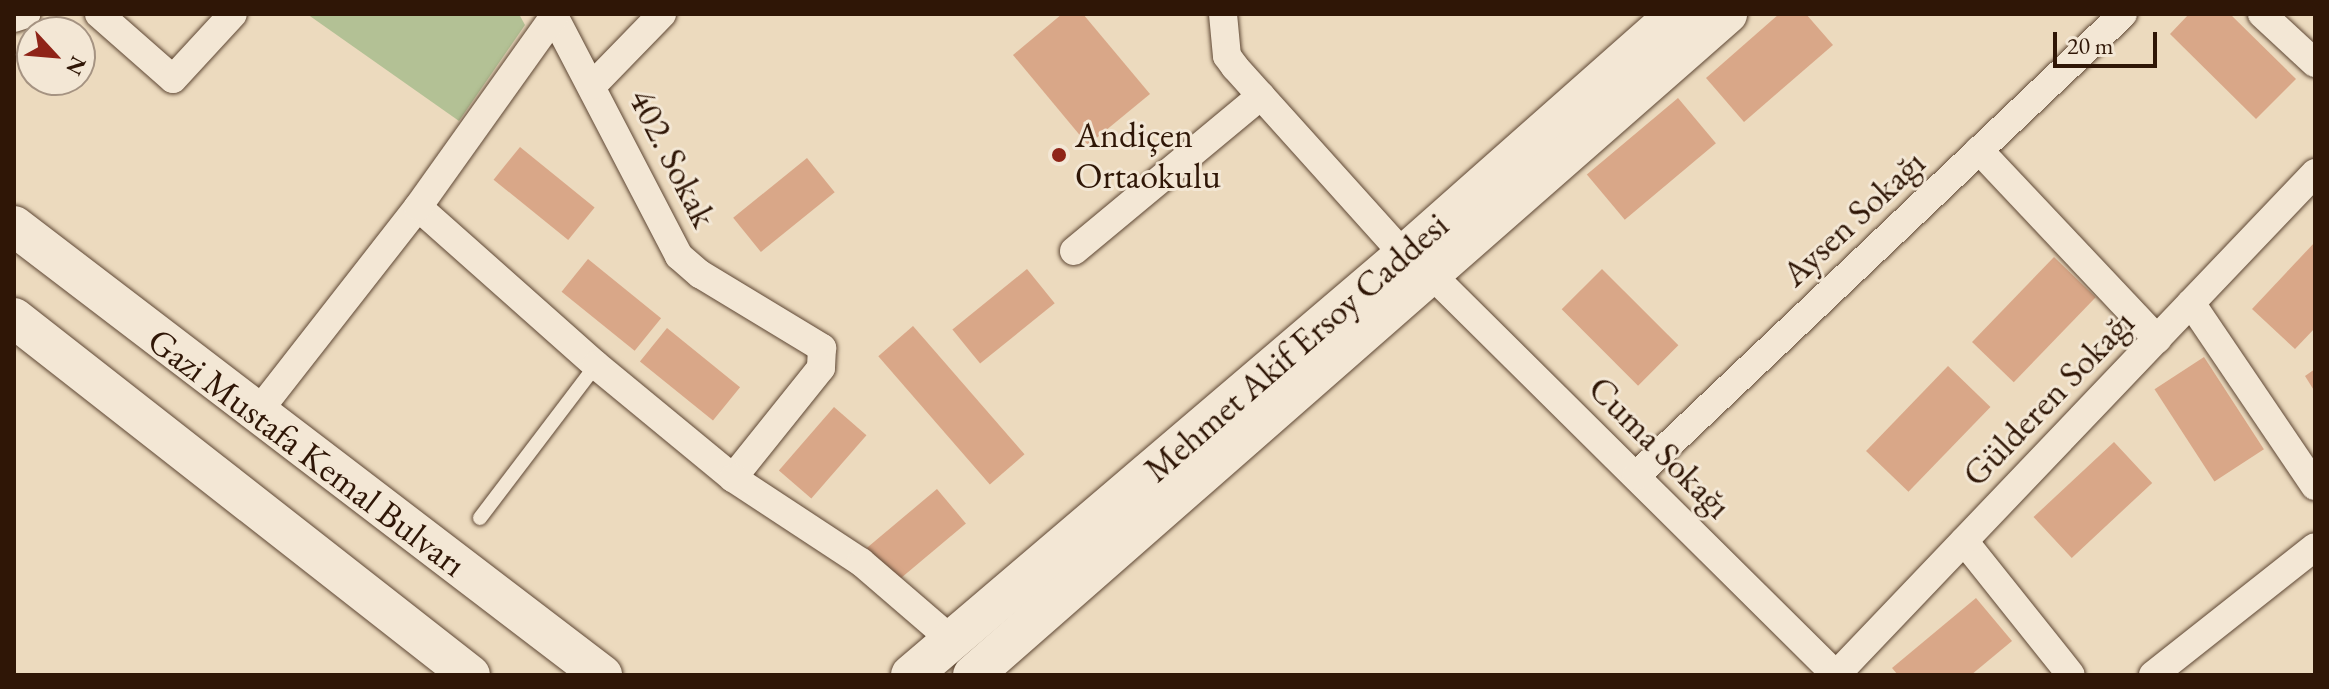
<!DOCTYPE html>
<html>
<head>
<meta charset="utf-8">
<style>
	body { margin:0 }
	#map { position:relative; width:2329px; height:689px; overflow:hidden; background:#ecdabe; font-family:"EB Garamond",serif }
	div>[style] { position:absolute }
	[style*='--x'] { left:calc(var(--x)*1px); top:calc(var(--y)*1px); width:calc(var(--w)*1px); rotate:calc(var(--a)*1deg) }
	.green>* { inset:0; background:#b3c195 }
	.building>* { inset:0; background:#d9a788; transform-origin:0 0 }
	.roads { filter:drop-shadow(0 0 2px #5e4734) drop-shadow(0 0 2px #5e4734) }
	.service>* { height:14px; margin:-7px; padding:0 7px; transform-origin:7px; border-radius:7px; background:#f3e7d5 }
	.minor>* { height:28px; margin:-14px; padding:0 14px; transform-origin:14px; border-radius:14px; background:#f3e7d5 }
	.secondary>* { height:40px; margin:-20px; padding:0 20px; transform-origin:20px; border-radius:20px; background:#f3e7d5 }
	.dots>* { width:22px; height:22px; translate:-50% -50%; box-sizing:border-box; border:4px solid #f3e7d5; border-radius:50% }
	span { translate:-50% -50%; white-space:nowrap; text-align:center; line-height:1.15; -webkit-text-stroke:6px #f3e7d5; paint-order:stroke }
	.poi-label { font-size:36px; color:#2f1606 }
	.left { translate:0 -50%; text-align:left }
	.street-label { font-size:36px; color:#2f1606 }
	.frame { position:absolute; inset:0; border:16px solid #2f1606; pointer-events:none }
	.north { position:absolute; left:16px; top:16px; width:80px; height:80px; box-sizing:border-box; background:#f3e7d5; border:2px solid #a59382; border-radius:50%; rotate:116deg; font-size:22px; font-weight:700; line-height:32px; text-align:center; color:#2f1606 }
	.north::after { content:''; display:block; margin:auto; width:28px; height:36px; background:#8f2418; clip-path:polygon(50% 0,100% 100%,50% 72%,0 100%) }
	.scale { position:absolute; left:2053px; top:32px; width:104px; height:36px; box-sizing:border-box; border:4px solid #2f1606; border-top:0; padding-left:10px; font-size:24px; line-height:28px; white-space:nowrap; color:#2f1606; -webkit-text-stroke:6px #f3e7d5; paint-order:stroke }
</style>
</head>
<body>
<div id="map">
	<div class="green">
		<div style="clip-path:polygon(307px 14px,519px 14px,525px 25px,459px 121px)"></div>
	</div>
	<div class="building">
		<div style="clip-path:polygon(1062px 14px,1083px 14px,1150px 94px,1088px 145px,1013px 55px)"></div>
		<div style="clip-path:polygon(1779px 14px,1806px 14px,1833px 45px,1744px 122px,1706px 78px)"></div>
		<div style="clip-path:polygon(2189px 14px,2230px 14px,2296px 79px,2256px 119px,2170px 34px)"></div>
		<div style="left:1678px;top:98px;width:59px;height:119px;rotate:50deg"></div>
		<div style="left:520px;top:147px;width:96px;height:42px;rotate:39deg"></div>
		<div style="left:807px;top:158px;width:44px;height:95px;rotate:51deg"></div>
		<div style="clip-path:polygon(2315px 242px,2315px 328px,2295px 349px,2252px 309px)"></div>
		<div style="left:2054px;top:257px;width:58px;height:118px;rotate:44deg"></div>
		<div style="left:588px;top:259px;width:94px;height:42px;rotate:39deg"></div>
		<div style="left:1027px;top:269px;width:44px;height:96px;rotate:51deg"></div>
		<div style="left:1602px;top:269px;width:108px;height:57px;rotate:45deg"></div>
		<div style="left:913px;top:326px;width:170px;height:46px;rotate:49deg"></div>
		<div style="left:667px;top:328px;width:94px;height:43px;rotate:39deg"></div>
		<div style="left:2204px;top:357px;width:110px;height:59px;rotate:57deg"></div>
		<div style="left:1948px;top:366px;width:59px;height:118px;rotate:44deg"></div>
		<div style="clip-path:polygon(2315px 369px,2315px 392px,2305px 376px)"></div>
		<div style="left:834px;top:407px;width:43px;height:84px;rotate:41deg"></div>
		<div style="left:2114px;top:442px;width:56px;height:110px;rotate:47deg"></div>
		<div style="left:937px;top:489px;width:45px;height:96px;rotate:50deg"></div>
		<div style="clip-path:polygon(1976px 598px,2012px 641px,1971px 675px,1898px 675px,1892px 668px)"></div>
	</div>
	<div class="roads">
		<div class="service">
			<div style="--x:480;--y:518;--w:192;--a:-52.8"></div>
		</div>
		<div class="minor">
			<div style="--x:99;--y:14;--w:98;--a:41.3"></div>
			<div style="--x:173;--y:79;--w:88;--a:-47.3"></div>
			<div style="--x:553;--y:14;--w:273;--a:62.5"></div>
			<div style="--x:679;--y:256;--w:28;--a:41"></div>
			<div style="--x:700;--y:274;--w:143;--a:31.2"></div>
			<div style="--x:822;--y:348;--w:20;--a:93"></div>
			<div style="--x:821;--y:368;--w:141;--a:128.7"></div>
			<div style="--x:1223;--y:14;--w:42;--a:84.6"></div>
			<div style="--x:1227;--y:56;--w:14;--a:54"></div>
			<div style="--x:1235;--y:67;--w:253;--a:48"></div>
			<div style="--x:2262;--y:14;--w:72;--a:42.8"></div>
			<div style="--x:14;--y:18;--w:13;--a:-18"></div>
			<div style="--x:593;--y:85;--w:99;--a:-45.8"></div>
			<div style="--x:1979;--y:150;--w:260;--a:46.7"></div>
			<div style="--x:418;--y:207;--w:238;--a:41.6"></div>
			<div style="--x:596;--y:365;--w:178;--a:39.5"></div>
			<div style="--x:733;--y:478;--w:153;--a:33.3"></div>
			<div style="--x:861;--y:562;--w:121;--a:40.7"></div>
			<div style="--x:1074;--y:251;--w:243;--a:-39.7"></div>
			<div style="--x:1430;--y:273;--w:571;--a:44.72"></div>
			<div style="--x:2191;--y:303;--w:221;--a:55.9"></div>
			<div style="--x:257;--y:413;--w:261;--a:-52"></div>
			<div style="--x:418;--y:207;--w:234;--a:-54.5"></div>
			<div style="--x:1636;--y:476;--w:671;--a:-43.49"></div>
			<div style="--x:1964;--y:541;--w:171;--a:51.4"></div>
			<div style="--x:1836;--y:675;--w:694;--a:-46.34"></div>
			<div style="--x:2153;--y:675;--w:206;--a:-38.3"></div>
		</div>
		<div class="secondary">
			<div style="--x:14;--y:226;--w:740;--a:37.37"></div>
			<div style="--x:14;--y:318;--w:579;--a:38.06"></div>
			<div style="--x:911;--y:675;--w:648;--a:-40.43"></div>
			<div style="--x:1404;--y:255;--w:363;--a:-41.5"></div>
			<div style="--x:973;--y:675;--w:1003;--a:-41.24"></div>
		</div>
	</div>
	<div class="dots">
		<div style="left:1059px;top:155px;background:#8f2418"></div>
	</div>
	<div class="poi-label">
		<span class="left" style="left:1075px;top:155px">Andiçen<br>Ortaokulu</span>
	</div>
	<div class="street-label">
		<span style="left:673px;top:158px;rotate:63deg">402. Sokak</span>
		<span style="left:1853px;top:218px;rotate:-43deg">Aysen Sokağı</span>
		<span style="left:1296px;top:347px;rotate:-41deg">Mehmet Akif Ersoy Caddesi</span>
		<span style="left:2048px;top:398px;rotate:-46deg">Gülderen Sokağı</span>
		<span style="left:1660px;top:447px;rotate:45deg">Cuma Sokağı</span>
		<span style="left:307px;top:452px;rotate:37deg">Gazi Mustafa Kemal Bulvarı</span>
	</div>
	<div class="frame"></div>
	<div class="north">N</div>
	<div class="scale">20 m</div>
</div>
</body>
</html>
